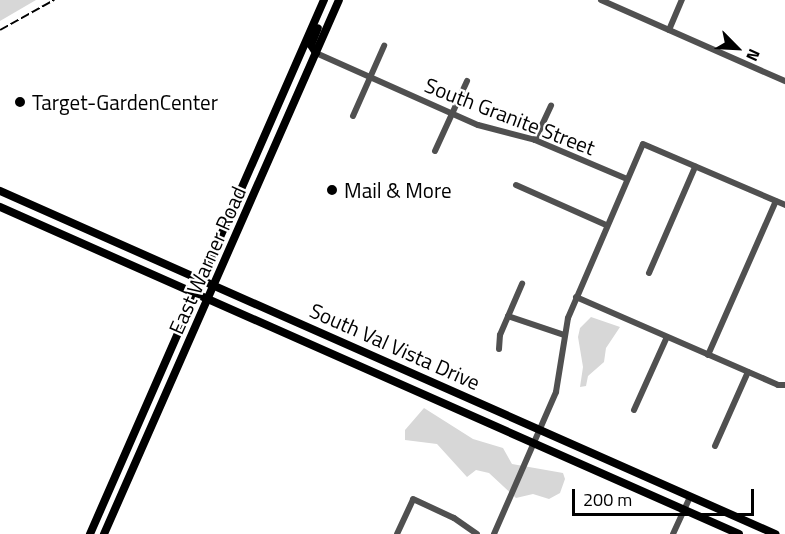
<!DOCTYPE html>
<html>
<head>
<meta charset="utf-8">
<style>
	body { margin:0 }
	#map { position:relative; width:785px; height:534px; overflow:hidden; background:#fff; font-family:"Titillium Web",sans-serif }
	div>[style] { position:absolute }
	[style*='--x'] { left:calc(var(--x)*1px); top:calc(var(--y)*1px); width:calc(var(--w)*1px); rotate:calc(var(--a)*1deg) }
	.green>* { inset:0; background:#d7d7d7 }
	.minor>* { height:6px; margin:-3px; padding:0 3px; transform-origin:3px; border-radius:3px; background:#505050 }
	.major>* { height:8px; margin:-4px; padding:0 4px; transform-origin:4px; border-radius:4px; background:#000 }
	.rail>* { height:1.5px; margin-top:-0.75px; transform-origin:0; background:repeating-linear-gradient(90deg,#000 0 9px,transparent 0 12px) }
	.dots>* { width:16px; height:16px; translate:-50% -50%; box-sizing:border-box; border:3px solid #fff; border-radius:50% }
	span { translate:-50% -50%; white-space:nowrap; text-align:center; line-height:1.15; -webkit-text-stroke:4.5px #fff; paint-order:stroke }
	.poi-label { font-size:21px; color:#000 }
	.left { translate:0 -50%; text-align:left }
	.street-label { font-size:21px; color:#000 }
	.north { position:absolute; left:707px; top:18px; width:60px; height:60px; -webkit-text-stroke:4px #fff; paint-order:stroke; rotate:114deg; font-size:16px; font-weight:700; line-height:24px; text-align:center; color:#000 }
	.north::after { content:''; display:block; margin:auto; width:21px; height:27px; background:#000; clip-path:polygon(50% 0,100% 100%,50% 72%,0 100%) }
	.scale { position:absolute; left:572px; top:489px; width:182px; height:27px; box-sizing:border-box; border:3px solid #000; border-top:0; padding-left:8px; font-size:18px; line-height:21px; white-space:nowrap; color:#000; -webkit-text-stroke:4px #fff; paint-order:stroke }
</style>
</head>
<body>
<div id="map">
	<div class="green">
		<div style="clip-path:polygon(0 0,36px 0,0 21px)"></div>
		<div style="clip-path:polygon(591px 317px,620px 327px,606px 348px,604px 362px,588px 376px,586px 386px,580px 387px,583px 367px,578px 337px,580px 328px)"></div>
		<div style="clip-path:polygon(424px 408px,473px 439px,503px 448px,512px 464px,563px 473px,565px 479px,560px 493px,549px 499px,533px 494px,516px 498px,489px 473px,476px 470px,467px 477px,437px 444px,405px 440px,405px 430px)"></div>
	</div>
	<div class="minor">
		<div style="--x:601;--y:0;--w:201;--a:23.8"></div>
		<div style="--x:669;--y:30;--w:33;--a:-67"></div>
		<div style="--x:316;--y:53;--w:177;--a:24"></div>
		<div style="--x:478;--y:125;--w:59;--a:14.7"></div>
		<div style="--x:535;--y:140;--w:100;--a:23"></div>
		<div style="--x:353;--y:116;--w:77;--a:-66.1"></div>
		<div style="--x:535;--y:140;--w:38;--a:-65"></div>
		<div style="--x:435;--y:151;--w:77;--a:-65.4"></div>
		<div style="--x:516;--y:185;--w:98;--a:24"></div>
		<div style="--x:649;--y:273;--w:116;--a:-66.5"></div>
		<div style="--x:576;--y:297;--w:220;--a:23.5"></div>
		<div style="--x:778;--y:385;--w:7;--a:0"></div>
		<div style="--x:508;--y:316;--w:59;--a:18.7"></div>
		<div style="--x:499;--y:349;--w:14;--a:-86"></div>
		<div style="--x:500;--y:335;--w:56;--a:-66.7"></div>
		<div style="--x:708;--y:355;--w:168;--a:-66.2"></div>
		<div style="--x:634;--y:410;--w:80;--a:-65.7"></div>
		<div style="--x:715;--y:446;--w:81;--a:-66"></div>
		<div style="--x:397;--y:534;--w:38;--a:-65"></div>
		<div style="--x:413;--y:499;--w:45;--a:24.9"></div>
		<div style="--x:454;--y:518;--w:28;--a:35"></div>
		<div style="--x:494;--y:534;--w:155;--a:-66.4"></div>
		<div style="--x:556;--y:392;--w:75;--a:-80.8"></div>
		<div style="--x:568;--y:318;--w:189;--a:-66.7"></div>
		<div style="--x:643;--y:144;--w:155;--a:23.2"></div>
		<div style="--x:673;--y:534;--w:41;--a:-65.3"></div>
	</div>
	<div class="major">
		<div style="--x:316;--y:53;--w:9;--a:-122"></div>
		<div style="--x:311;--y:45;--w:18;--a:-68"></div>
		<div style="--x:0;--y:191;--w:848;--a:23.87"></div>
		<div style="--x:0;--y:207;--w:808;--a:23.87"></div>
		<div style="--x:90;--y:534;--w:583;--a:-66.34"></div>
		<div style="--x:104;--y:534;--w:583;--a:-66.25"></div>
	</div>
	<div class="rail">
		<div style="--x:0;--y:30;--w:62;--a:-29.1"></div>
	</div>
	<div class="dots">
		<div style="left:20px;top:102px;background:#000"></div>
		<div style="left:332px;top:190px;background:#000"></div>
	</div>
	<div class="poi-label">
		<span class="left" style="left:32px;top:102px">Target-GardenCenter</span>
		<span class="left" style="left:344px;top:190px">Mail &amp; More</span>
	</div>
	<div class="street-label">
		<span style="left:510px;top:116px;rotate:21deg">South Granite Street</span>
		<span style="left:207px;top:260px;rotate:-66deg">East Warner Road</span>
		<span style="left:395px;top:346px;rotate:24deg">South Val Vista Drive</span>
	</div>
	<div class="north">N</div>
	<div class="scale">200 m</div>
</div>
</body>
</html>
